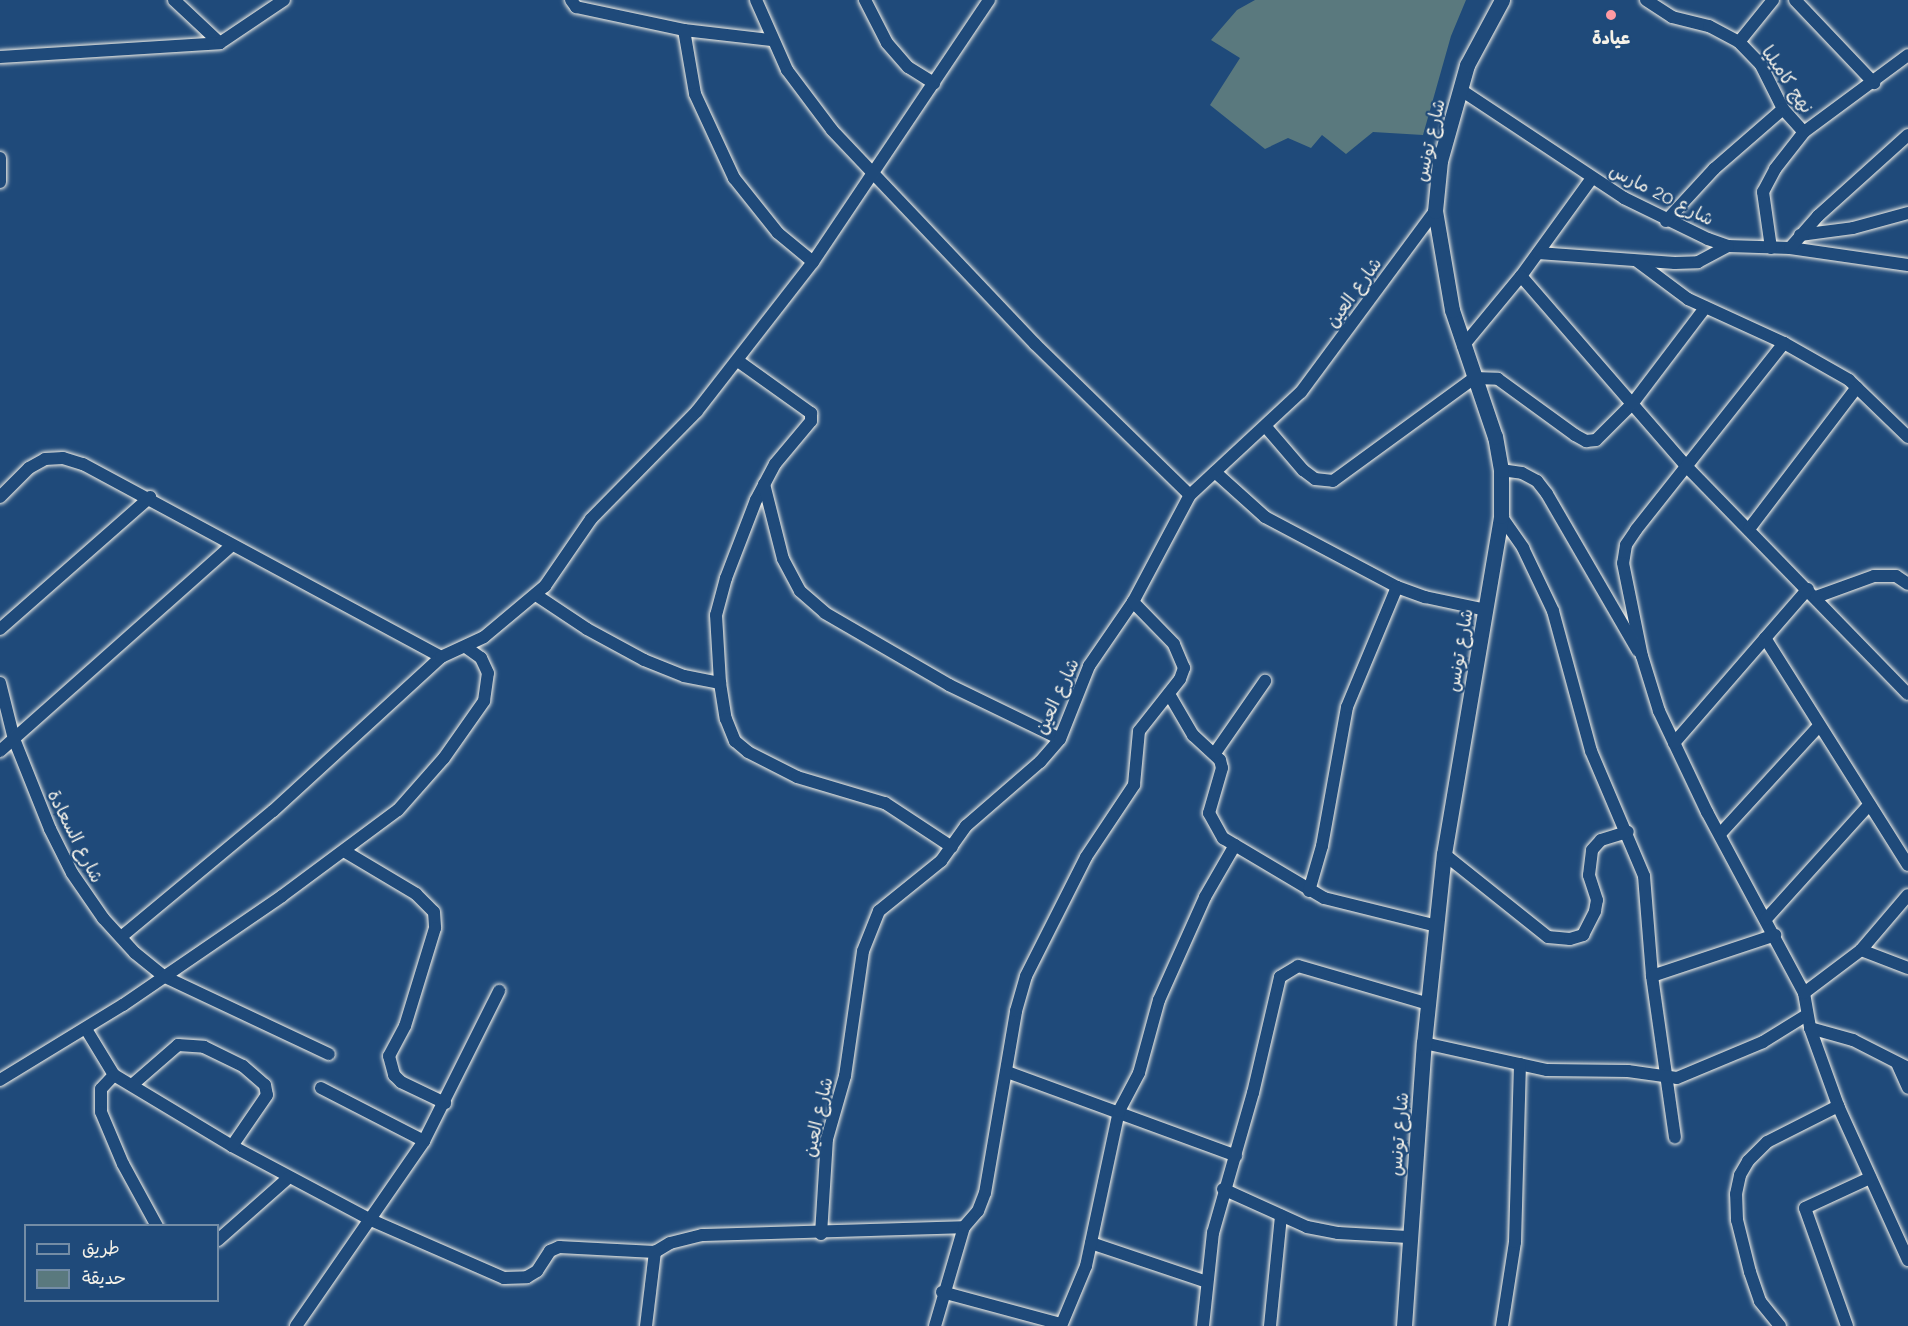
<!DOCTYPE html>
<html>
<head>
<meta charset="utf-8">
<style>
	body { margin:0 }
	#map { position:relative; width:1908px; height:1326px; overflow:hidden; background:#1f4a7a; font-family:Mali,"Playpen Sans Arabic",sans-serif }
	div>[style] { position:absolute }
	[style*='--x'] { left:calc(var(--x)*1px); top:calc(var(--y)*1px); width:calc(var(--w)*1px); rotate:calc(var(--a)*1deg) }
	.green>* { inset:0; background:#5a797e }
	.roads { filter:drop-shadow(0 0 2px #f4f1e8) drop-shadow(0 0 2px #f4f1e8) }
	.minor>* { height:12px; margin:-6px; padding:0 6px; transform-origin:6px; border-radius:6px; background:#1f4a7a }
	.tertiary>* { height:15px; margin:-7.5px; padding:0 7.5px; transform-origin:7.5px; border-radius:7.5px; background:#1f4a7a }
	.dots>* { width:16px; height:16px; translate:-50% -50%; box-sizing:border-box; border:3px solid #1f4a7a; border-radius:50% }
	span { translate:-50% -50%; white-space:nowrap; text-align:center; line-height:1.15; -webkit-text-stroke:4.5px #1f4a7a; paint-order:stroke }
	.poi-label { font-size:18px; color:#f4f1e8; font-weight:700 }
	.street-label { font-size:18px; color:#f4f1e8 }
	.legend { position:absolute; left:24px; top:1224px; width:195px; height:78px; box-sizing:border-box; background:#1f4a7a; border:2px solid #748da6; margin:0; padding:8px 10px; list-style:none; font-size:18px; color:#f4f1e8 }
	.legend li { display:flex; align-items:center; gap:12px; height:30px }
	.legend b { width:30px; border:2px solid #748da6 }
</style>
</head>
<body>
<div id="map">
	<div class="green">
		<div style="clip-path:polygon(1255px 0,1466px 0,1451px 36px,1423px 135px,1373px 132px,1346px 154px,1322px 135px,1311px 148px,1288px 138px,1265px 149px,1210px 105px,1240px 58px,1211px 40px,1237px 10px)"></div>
	</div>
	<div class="roads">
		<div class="minor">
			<div style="--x:174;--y:0;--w:63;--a:43.1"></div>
			<div style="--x:571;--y:0;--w:9;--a:54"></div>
			<div style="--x:576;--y:7;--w:110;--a:12"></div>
			<div style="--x:684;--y:30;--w:88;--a:6.6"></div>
			<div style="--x:756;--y:0;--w:77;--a:66.1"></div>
			<div style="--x:787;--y:70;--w:75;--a:53.1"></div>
			<div style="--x:832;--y:130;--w:295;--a:46.5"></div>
			<div style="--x:1035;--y:344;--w:216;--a:44.3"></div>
			<div style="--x:865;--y:0;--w:48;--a:62.9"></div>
			<div style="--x:887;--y:43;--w:32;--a:49"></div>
			<div style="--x:908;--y:67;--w:31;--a:32"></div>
			<div style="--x:1646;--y:0;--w:31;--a:33"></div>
			<div style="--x:1672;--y:17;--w:38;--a:14"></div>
			<div style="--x:1709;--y:26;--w:34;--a:28"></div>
			<div style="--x:1739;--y:42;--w:32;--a:46"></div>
			<div style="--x:1761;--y:65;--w:49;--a:63.4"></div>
			<div style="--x:1783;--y:109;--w:31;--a:48"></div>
			<div style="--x:1795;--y:0;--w:115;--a:46.4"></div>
			<div style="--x:684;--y:30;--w:65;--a:80.2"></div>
			<div style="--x:695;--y:94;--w:93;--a:65.1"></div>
			<div style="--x:734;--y:178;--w:70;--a:51.3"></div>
			<div style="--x:778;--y:233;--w:45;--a:39.6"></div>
			<div style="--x:1739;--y:42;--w:54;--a:-51"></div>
			<div style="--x:0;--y:57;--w:220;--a:-3.6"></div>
			<div style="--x:220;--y:43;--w:77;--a:-33.9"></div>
			<div style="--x:1461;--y:90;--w:196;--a:33.5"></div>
			<div style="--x:1624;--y:198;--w:93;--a:26"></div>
			<div style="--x:1708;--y:239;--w:21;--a:19"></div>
			<div style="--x:1728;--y:246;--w:62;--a:1.8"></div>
			<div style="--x:1790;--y:248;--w:119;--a:8.2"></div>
			<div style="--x:0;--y:158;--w:24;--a:90"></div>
			<div style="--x:1592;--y:178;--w:121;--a:125.9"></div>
			<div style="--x:1521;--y:276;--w:254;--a:49"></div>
			<div style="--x:1688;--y:468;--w:315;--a:45.8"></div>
			<div style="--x:1666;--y:221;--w:71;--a:-47.3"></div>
			<div style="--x:1714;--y:169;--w:91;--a:-41"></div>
			<div style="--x:1800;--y:235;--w:53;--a:-7.5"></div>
			<div style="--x:1853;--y:228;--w:57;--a:-15.3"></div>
			<div style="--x:1771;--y:248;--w:57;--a:-98.1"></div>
			<div style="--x:1763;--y:192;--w:26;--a:-62"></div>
			<div style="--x:1775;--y:169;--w:47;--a:-51.9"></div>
			<div style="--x:1804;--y:132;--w:129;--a:-36.5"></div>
			<div style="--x:1790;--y:248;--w:43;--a:-48.8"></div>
			<div style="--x:1818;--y:216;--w:121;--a:-42"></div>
			<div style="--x:1538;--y:253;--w:137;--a:4.2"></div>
			<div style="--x:1675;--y:263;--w:23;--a:-2"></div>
			<div style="--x:1698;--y:262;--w:34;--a:-28"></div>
			<div style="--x:1637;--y:261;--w:64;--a:36.7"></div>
			<div style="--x:1688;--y:299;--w:106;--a:24.6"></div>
			<div style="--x:1784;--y:343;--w:75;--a:29.6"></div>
			<div style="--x:1849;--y:380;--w:82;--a:44"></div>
			<div style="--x:1784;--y:343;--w:238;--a:128.4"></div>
			<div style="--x:1636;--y:530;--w:18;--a:124"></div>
			<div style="--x:1626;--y:545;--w:18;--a:99"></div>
			<div style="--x:1623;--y:563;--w:95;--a:78.5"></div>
			<div style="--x:1642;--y:656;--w:58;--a:72.8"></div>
			<div style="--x:1659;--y:711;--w:112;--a:64.6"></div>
			<div style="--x:1707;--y:812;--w:205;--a:61.8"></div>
			<div style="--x:1804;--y:993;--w:36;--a:80"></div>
			<div style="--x:1810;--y:1028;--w:45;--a:15.6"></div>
			<div style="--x:1853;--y:1040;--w:62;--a:27"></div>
			<div style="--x:1463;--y:346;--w:91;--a:-50.4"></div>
			<div style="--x:738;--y:361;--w:90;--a:35.5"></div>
			<div style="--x:811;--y:413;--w:8;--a:90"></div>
			<div style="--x:811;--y:421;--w:56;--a:129.9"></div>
			<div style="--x:775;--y:464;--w:41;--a:117.8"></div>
			<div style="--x:756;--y:500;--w:84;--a:111"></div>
			<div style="--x:726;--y:578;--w:38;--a:105"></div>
			<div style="--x:716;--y:615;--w:68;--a:86.6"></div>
			<div style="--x:720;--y:683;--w:36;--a:81"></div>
			<div style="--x:726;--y:719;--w:24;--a:68"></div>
			<div style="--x:735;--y:741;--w:17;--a:40"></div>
			<div style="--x:748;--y:752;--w:55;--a:27"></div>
			<div style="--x:797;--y:777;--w:92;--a:16.5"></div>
			<div style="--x:885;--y:803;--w:80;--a:33.3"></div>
			<div style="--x:1266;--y:427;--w:57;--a:49.3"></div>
			<div style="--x:1303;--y:470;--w:15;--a:37"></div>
			<div style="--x:1315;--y:479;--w:18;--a:6"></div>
			<div style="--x:1333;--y:481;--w:175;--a:-36.1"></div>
			<div style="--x:1474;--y:378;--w:24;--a:2"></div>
			<div style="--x:1498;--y:379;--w:95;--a:36"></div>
			<div style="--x:1575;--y:435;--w:13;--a:29"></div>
			<div style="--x:1586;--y:441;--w:10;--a:-6"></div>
			<div style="--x:1596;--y:440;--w:51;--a:-45"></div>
			<div style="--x:1632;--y:404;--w:121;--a:-52.8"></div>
			<div style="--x:1501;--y:470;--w:21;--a:8"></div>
			<div style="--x:1522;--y:473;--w:17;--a:28"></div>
			<div style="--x:1537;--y:481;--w:16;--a:52"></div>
			<div style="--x:1547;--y:494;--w:181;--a:59.9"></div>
			<div style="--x:1215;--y:472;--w:67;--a:42"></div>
			<div style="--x:1265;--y:517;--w:149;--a:27.9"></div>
			<div style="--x:1397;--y:587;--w:30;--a:20"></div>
			<div style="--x:1425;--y:597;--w:62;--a:12"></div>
			<div style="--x:764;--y:484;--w:77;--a:75.8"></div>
			<div style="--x:783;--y:559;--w:36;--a:62"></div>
			<div style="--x:800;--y:591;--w:33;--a:41"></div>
			<div style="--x:825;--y:613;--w:143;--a:30.1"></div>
			<div style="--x:949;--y:685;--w:123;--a:25.9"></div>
			<div style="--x:0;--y:497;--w:41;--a:-45"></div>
			<div style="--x:29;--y:468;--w:18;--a:-29"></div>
			<div style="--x:45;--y:459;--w:18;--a:-3"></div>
			<div style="--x:63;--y:458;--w:21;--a:17"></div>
			<div style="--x:83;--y:464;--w:407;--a:28.3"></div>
			<div style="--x:1501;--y:516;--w:39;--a:55"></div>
			<div style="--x:1523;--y:548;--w:70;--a:64.5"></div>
			<div style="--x:1553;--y:611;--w:145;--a:74.8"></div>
			<div style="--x:1591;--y:751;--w:136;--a:67"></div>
			<div style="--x:1644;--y:876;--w:100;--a:85.4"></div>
			<div style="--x:1652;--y:976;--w:163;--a:81.9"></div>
			<div style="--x:1749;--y:529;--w:178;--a:-52.7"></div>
			<div style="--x:536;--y:595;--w:61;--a:33.7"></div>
			<div style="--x:587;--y:629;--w:65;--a:28.5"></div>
			<div style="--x:644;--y:660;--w:43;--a:21.8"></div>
			<div style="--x:684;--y:676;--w:37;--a:11"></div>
			<div style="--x:1816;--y:597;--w:62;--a:-19.9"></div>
			<div style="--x:1874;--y:576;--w:22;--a:0"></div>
			<div style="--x:1896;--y:576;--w:14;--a:34"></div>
			<div style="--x:0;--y:629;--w:200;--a:-41.3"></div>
			<div style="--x:1765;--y:638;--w:268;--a:57.8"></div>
			<div style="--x:0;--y:683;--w:58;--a:76"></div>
			<div style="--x:14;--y:739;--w:97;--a:68.2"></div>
			<div style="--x:50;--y:829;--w:49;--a:63.4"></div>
			<div style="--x:72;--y:873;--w:55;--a:55.4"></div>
			<div style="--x:103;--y:918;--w:47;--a:47.6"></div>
			<div style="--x:135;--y:953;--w:38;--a:39"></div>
			<div style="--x:165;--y:977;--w:181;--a:25.2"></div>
			<div style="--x:1169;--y:694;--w:48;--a:59.7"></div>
			<div style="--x:1193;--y:735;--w:37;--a:43"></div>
			<div style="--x:1220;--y:760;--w:8;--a:76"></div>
			<div style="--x:1222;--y:768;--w:47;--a:106.1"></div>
			<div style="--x:1209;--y:813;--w:29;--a:61"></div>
			<div style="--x:1223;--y:838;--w:117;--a:30.7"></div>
			<div style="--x:1324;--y:898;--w:116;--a:13.9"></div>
			<div style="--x:1674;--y:743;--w:204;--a:-49"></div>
			<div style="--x:0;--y:751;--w:310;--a:-41.6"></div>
			<div style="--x:1215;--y:753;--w:88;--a:-55.2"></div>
			<div style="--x:1720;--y:834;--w:147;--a:-47.5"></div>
			<div style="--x:344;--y:851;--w:84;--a:30.8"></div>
			<div style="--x:416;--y:894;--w:25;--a:45"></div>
			<div style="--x:434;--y:912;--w:16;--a:86"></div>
			<div style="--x:435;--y:928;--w:102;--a:107"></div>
			<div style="--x:405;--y:1026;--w:34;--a:118"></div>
			<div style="--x:389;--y:1056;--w:20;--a:75"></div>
			<div style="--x:394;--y:1075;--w:10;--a:45"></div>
			<div style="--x:401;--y:1082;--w:49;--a:25.5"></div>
			<div style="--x:1444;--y:854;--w:133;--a:38.6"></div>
			<div style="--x:1548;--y:937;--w:22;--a:5"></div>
			<div style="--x:1570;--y:939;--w:14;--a:-17"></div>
			<div style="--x:1583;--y:935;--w:27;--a:-63"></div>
			<div style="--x:1595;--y:911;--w:11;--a:-80"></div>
			<div style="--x:1597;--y:900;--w:26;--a:-108"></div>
			<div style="--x:1589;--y:875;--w:25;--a:-83"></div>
			<div style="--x:1592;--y:850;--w:13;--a:-48"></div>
			<div style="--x:1601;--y:840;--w:28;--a:-17"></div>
			<div style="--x:1309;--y:891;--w:47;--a:-73.9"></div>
			<div style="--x:1322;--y:846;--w:141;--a:-79.8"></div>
			<div style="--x:1347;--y:707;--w:130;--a:-67.4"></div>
			<div style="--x:1766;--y:919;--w:154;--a:-47.9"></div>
			<div style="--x:121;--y:937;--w:197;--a:-39.7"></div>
			<div style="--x:273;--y:811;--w:228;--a:-42.5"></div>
			<div style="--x:441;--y:657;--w:47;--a:-24.9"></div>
			<div style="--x:484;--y:637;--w:80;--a:-39.9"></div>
			<div style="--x:545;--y:586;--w:81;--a:-55.5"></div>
			<div style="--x:591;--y:519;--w:151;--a:-45.5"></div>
			<div style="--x:697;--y:411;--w:189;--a:-52.1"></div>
			<div style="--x:813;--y:262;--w:316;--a:-56.1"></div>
			<div style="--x:1861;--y:950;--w:50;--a:21"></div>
			<div style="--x:1652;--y:976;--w:130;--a:-18.4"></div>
			<div style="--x:1804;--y:993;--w:71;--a:-37"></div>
			<div style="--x:1861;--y:950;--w:72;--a:-49.5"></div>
			<div style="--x:1810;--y:1028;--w:85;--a:70.1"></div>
			<div style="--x:1839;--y:1108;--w:167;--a:65.6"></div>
			<div style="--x:86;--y:1029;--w:54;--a:58.7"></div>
			<div style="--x:114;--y:1075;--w:138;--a:31"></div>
			<div style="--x:232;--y:1146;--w:157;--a:28"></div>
			<div style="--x:371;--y:1220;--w:145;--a:23.6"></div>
			<div style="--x:504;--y:1278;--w:23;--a:-2"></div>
			<div style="--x:527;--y:1277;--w:12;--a:-31"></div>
			<div style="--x:537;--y:1271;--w:24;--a:-57"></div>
			<div style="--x:550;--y:1251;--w:10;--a:-24"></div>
			<div style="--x:559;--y:1247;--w:96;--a:3"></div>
			<div style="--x:655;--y:1252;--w:17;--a:-31"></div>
			<div style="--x:670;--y:1243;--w:33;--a:-14"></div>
			<div style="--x:702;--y:1235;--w:262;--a:-1.7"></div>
			<div style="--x:1424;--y:1043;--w:126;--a:12.4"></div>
			<div style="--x:1547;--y:1070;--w:81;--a:0.7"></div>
			<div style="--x:1628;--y:1071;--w:49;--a:8.1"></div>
			<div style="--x:1677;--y:1078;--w:93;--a:-22.7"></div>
			<div style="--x:1763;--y:1042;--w:49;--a:-31.8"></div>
			<div style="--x:1897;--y:1063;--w:27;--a:66"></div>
			<div style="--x:1007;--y:1072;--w:244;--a:20.1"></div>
			<div style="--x:114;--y:1075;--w:19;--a:133"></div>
			<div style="--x:101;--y:1089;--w:23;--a:90"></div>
			<div style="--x:101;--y:1112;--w:56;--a:67.1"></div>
			<div style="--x:123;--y:1164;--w:71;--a:61.3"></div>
			<div style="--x:0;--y:1080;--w:144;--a:-31.4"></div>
			<div style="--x:123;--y:1005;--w:193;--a:-34.4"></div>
			<div style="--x:282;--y:896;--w:144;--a:-36.6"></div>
			<div style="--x:398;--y:810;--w:69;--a:-48.5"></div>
			<div style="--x:444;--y:758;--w:70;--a:-54.9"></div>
			<div style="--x:484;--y:701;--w:28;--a:-82"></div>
			<div style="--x:488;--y:673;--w:17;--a:-115"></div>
			<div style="--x:481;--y:658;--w:19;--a:-144"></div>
			<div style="--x:132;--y:1085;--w:61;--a:-41"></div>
			<div style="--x:178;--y:1045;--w:26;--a:4"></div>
			<div style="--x:204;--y:1047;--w:43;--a:26"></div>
			<div style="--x:243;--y:1066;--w:29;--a:41"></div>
			<div style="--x:265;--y:1085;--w:10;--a:79"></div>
			<div style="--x:267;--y:1095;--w:62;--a:124.5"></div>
			<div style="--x:321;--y:1088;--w:116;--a:27.2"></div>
			<div style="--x:1223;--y:1189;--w:92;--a:24.3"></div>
			<div style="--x:1307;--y:1227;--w:32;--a:11"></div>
			<div style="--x:1338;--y:1233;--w:70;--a:3.3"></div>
			<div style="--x:821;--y:1234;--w:95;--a:-86.4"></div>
			<div style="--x:827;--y:1139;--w:66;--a:-74.1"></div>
			<div style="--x:845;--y:1076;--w:126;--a:-81.8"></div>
			<div style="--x:863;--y:951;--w:43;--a:-68.2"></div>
			<div style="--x:879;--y:911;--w:80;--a:-38.9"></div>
			<div style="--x:941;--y:861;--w:43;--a:-54.5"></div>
			<div style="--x:966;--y:826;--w:98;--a:-40.9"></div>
			<div style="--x:1040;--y:762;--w:30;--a:-49"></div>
			<div style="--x:1060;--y:739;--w:79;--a:-68.3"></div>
			<div style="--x:1089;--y:666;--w:78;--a:-55.5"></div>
			<div style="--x:1133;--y:602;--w:121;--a:-62"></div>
			<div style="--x:1190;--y:495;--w:151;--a:-42.9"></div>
			<div style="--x:1301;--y:392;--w:225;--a:-53.5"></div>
			<div style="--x:218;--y:1240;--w:94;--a:-41.5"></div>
			<div style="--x:1091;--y:1243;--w:122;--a:18.6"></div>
			<div style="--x:942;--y:1292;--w:123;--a:15.1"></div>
			<div style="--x:296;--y:1326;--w:225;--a:-55.3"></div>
			<div style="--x:424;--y:1141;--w:168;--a:-63.4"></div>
			<div style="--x:646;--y:1326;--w:75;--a:-83.1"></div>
			<div style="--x:935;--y:1326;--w:103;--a:-73.7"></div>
			<div style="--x:964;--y:1227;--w:21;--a:-49"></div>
			<div style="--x:978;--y:1211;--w:19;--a:-69"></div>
			<div style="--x:985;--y:1193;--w:185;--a:-80.3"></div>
			<div style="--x:1016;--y:1011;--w:36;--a:-74"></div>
			<div style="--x:1026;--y:976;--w:133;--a:-63.2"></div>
			<div style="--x:1086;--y:857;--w:87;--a:-56.3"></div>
			<div style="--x:1134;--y:785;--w:54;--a:-84.7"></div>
			<div style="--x:1139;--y:731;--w:66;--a:-51.7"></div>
			<div style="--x:1180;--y:679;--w:12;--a:-70"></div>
			<div style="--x:1184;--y:668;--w:26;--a:-113"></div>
			<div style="--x:1174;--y:644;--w:59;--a:-134.3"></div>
			<div style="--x:1061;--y:1326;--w:65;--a:-67.4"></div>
			<div style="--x:1086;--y:1266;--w:158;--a:-78"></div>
			<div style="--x:1119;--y:1111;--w:43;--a:-62.2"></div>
			<div style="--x:1139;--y:1073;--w:76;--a:-74.7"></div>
			<div style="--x:1159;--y:1000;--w:113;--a:-65.9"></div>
			<div style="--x:1205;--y:897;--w:60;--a:-60"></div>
			<div style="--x:1203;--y:1326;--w:94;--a:-83.9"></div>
			<div style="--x:1213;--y:1233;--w:146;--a:-74.1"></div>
			<div style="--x:1253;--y:1093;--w:119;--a:-76.9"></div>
			<div style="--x:1280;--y:977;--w:21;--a:-31"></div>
			<div style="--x:1298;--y:966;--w:136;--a:16.2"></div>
			<div style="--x:1270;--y:1326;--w:111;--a:-84.3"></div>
			<div style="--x:1502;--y:1326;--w:85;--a:-81.2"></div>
			<div style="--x:1515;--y:1242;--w:178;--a:-88.4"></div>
			<div style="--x:1780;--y:1326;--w:32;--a:-129"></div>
			<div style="--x:1760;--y:1301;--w:31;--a:-109"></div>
			<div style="--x:1750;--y:1272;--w:54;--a:-104"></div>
			<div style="--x:1737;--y:1220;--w:26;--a:-92"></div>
			<div style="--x:1736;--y:1194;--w:19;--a:-78"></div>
			<div style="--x:1740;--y:1175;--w:16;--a:-60"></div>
			<div style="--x:1748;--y:1161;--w:27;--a:-45"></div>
			<div style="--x:1767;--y:1142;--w:80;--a:-26.9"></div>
			<div style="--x:1847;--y:1326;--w:125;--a:-109.6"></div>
			<div style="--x:1805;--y:1208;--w:72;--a:-24.8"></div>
		</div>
		<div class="tertiary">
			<div style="--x:1404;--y:1326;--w:284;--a:-86"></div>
			<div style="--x:1424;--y:1043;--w:190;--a:-84"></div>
			<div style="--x:1444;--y:854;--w:343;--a:-80.4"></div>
			<div style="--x:1501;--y:516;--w:46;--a:-90"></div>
			<div style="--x:1501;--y:470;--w:34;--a:-100"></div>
			<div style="--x:1495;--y:437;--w:134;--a:-108.7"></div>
			<div style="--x:1452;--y:310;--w:100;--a:-99.7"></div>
			<div style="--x:1435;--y:211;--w:50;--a:-84.3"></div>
			<div style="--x:1440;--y:161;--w:100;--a:-74.3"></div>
			<div style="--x:1467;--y:65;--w:74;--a:-61.7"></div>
		</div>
	</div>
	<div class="dots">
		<div style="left:1611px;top:15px;background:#ff9aa2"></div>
	</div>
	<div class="poi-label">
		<span style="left:1611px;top:37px">عيادة</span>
	</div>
	<div class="street-label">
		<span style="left:1788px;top:79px;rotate:56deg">نهج كاميليا</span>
		<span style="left:1429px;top:140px;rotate:-77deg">شارع تونس</span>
		<span style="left:1662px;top:194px;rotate:27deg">شارع 20 مارس</span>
		<span style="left:1353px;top:292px;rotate:-54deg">شارع العين</span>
		<span style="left:1459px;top:650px;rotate:-80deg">شارع تونس</span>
		<span style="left:1056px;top:696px;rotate:-65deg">شارع العين</span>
		<span style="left:76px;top:836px;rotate:63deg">شارع السعادة</span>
		<span style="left:817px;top:1117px;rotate:-77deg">شارع العين</span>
		<span style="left:1398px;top:1134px;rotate:-85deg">شارع تونس</span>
	</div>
	<ul class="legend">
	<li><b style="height:8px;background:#1f4a7a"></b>طريق</li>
	<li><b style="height:16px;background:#5a797e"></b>حديقة</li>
	</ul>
</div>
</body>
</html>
